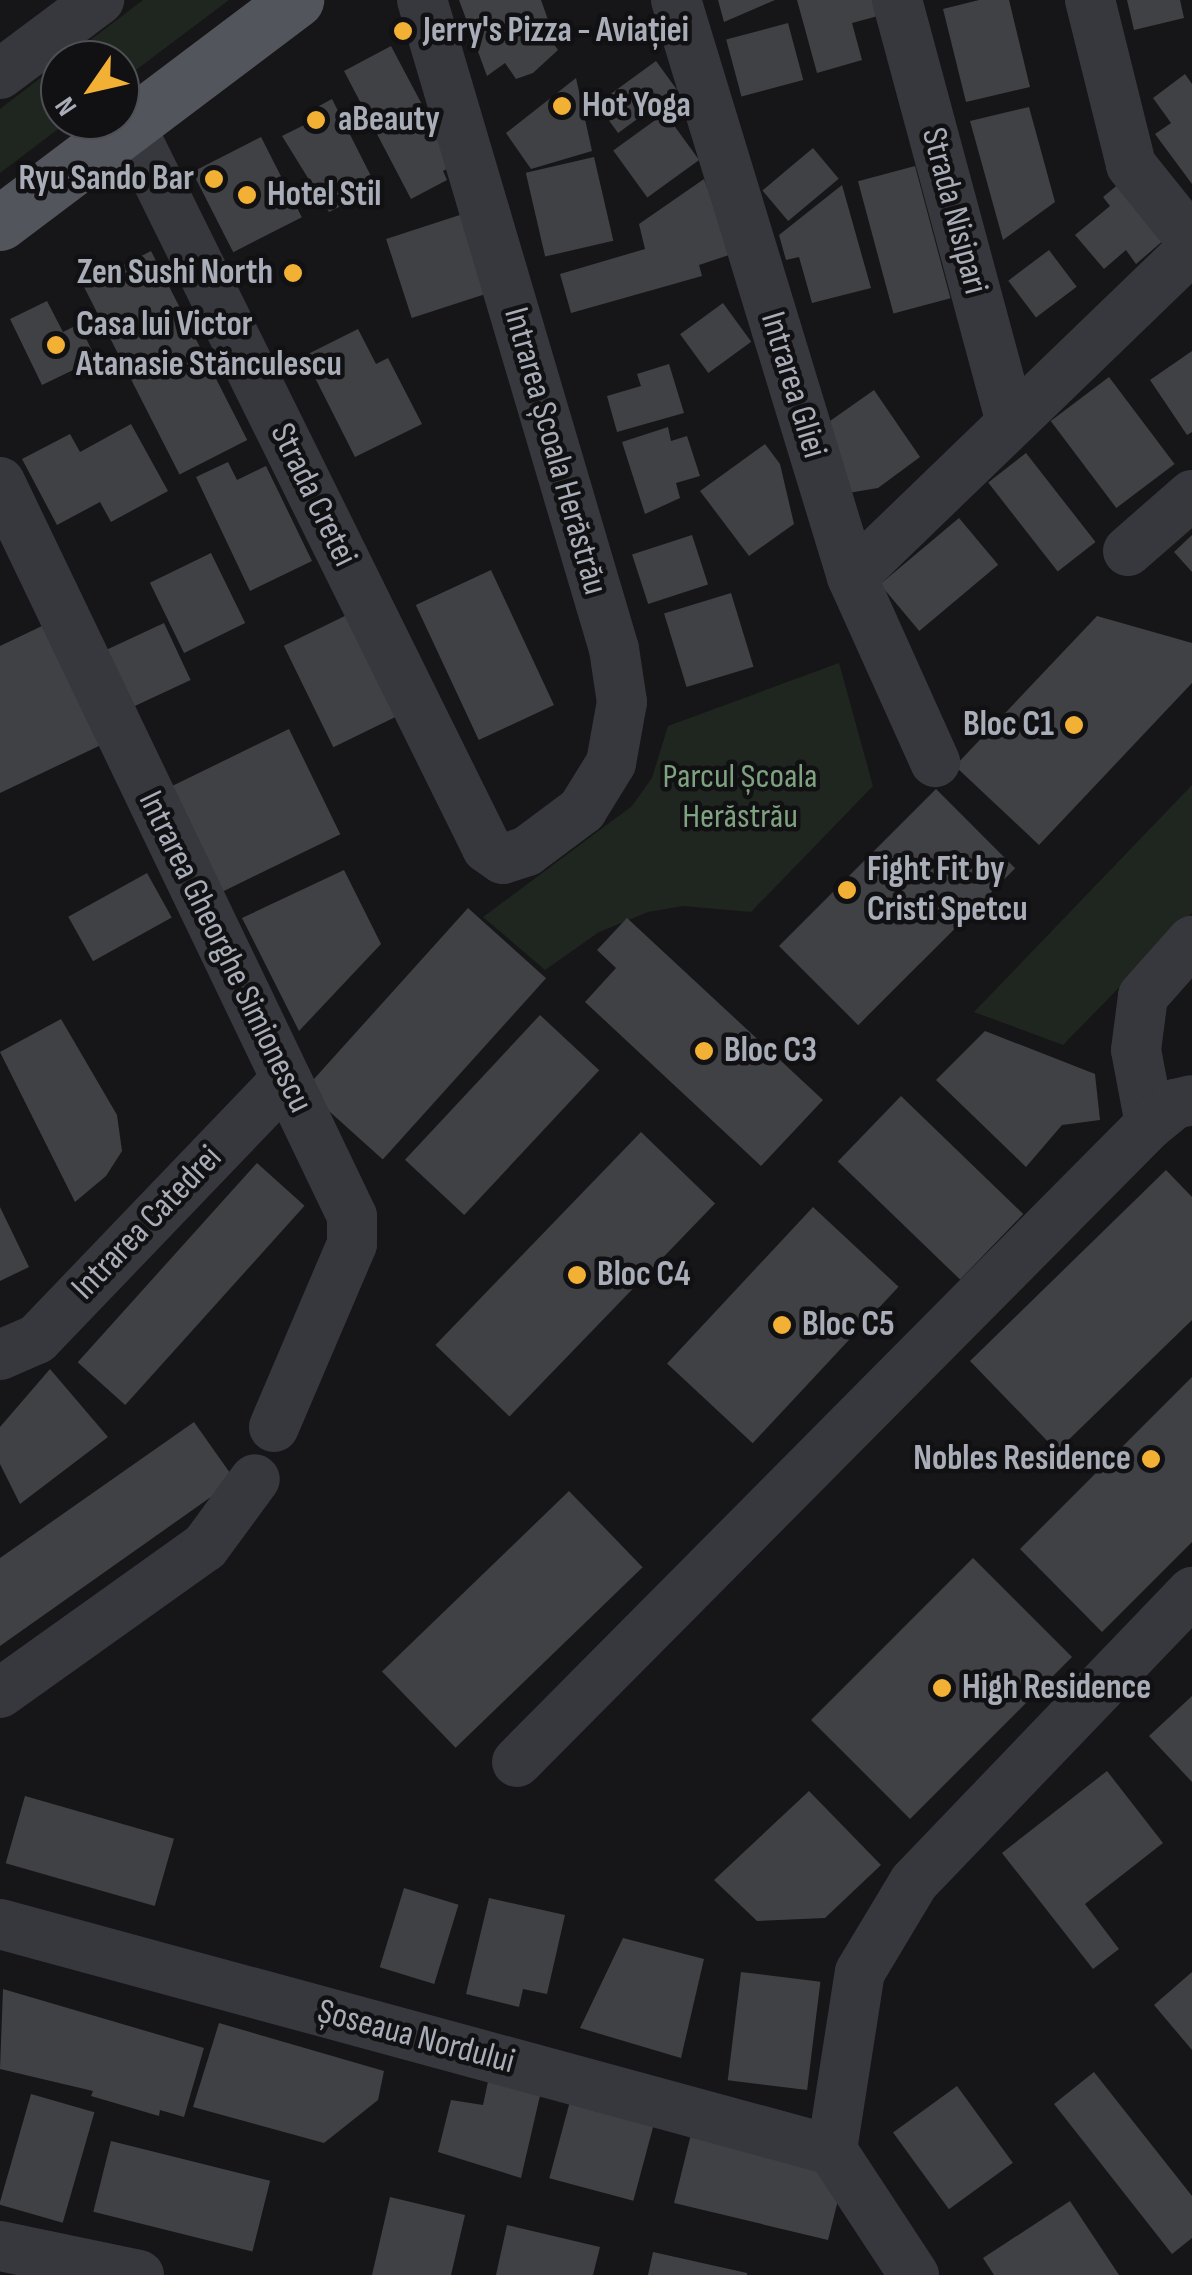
<!DOCTYPE html>
<html>
<head>
<meta charset="utf-8">
<style>
	body { margin:0 }
	#map { position:relative; width:1192px; height:2275px; overflow:hidden; background:#161618; font-family:"Sofia Sans Condensed",sans-serif }
	div>[style] { position:absolute }
	[style*='--x'] { left:calc(var(--x)*1px); top:calc(var(--y)*1px); width:calc(var(--w)*1px); rotate:calc(var(--a)*1deg) }
	.green>* { inset:0; background:#1e261f }
	.building>* { inset:0; background:#404145; transform-origin:0 0 }
	.minor>* { height:50px; margin:-25px; padding:0 25px; transform-origin:25px; border-radius:25px; background:#37383d }
	.major>* { height:55px; margin:-27.5px; padding:0 27.5px; transform-origin:27.5px; border-radius:27.5px; background:#53555c }
	.dots>* { width:28px; height:28px; translate:-50% -50%; box-sizing:border-box; border:5px solid #111113; border-radius:50% }
	span { translate:-50% -50%; white-space:nowrap; text-align:center; line-height:1.15; -webkit-text-stroke:9px #111113; paint-order:stroke }
	.poi-label { font-size:35px; color:#a8adb8; font-weight:700 }
	.left { translate:0 -50%; text-align:left }
	.right { translate:-100% -50%; text-align:right }
	.street-label { font-size:35px; color:#a8adb8 }
	.park-label { font-size:35px; color:#7fa381 }
	.north { position:absolute; left:40px; top:40px; width:100px; height:100px; box-sizing:border-box; background:#111113; border:2px solid #4d4f55; border-radius:50%; rotate:236deg; font-size:28px; font-weight:700; line-height:40px; text-align:center; color:#a8adb8 }
	.north::after { content:''; display:block; margin:auto; width:35px; height:45px; background:#f2b134; clip-path:polygon(50% 0,100% 100%,50% 72%,0 100%) }
</style>
</head>
<body>
<div id="map">
	<div class="green">
		<div style="clip-path:polygon(143px 0,229px 0,120px 82px,120px 60px,64px 60px)"></div>
		<div style="clip-path:polygon(60px 63px,60px 120px,70px 120px,0 173px,0 109px)"></div>
		<div style="clip-path:polygon(839px 663px,873px 786px,751px 912px,683px 906px,648px 912px,599px 932px,545px 970px,483px 917px,632px 806px,652px 778px,668px 726px)"></div>
		<div style="clip-path:polygon(1192px 785px,1192px 913px,1063px 1045px,974px 1012px)"></div>
	</div>
	<div class="building">
		<div style="clip-path:polygon(459px 0,541px 0,552px 31px,547px 35px,558px 50px,533px 73px,516px 79px,505px 63px,487px 76px)"></div>
		<div style="clip-path:polygon(718px 0,775px 0,724px 22px)"></div>
		<div style="clip-path:polygon(797px 0,873px 0,878px 16px,852px 23px,862px 60px,817px 73px)"></div>
		<div style="clip-path:polygon(979px 0,1009px 0,1030px 87px,966px 102px,943px 9px)"></div>
		<div style="clip-path:polygon(1127px 0,1180px 0,1184px 18px,1134px 30px)"></div>
		<div style="left:788px;top:23px;width:59px;height:64px;rotate:75deg"></div>
		<div style="clip-path:polygon(391px 46px,454px 165px,443px 171px,447px 180px,411px 199px,344px 71px)"></div>
		<div style="left:656px;top:61px;width:36px;height:73px;rotate:54deg"></div>
		<div style="clip-path:polygon(1185px 74px,1192px 84px,1192px 184px,1155px 134px,1171px 123px,1153px 98px)"></div>
		<div style="clip-path:polygon(576px 78px,592px 151px,531px 169px,506px 133px)"></div>
		<div style="clip-path:polygon(332px 99px,377px 188px,329px 212px,282px 136px,312px 121px,308px 112px)"></div>
		<div style="clip-path:polygon(1029px 107px,1055px 202px,1003px 240px,970px 121px)"></div>
		<div style="left:665px;top:113px;width:58px;height:64px;rotate:54deg"></div>
		<div style="left:261px;top:137px;width:90px;height:77px;rotate:63deg"></div>
		<div style="left:813px;top:148px;width:40px;height:66px;rotate:50deg"></div>
		<div style="left:594px;top:157px;width:86px;height:70px;rotate:77deg"></div>
		<div style="left:915px;top:166px;width:137px;height:59px;rotate:75deg"></div>
		<div style="clip-path:polygon(1126px 178px,1172px 233px,1136px 264px,1126px 250px,1104px 269px,1075px 235px,1110px 206px,1103px 197px)"></div>
		<div style="clip-path:polygon(704px 179px,732px 254px,699px 265px,702px 276px,571px 313px,560px 274px,645px 249px,639px 224px)"></div>
		<div style="clip-path:polygon(842px 185px,871px 288px,812px 303px,799px 257px,786px 260px,779px 235px)"></div>
		<div style="left:466px;top:213px;width:83px;height:84px;rotate:72deg"></div>
		<div style="left:1049px;top:250px;width:46px;height:51px;rotate:53deg"></div>
		<div style="left:151px;top:251px;width:212px;height:76px;rotate:63deg"></div>
		<div style="clip-path:polygon(47px 301px,63px 332px,79px 324px,96px 359px,42px 385px,10px 319px)"></div>
		<div style="left:723px;top:303px;width:48px;height:53px;rotate:54deg"></div>
		<div style="clip-path:polygon(358px 329px,376px 364px,388px 358px,422px 424px,355px 457px,304px 356px)"></div>
		<div style="clip-path:polygon(1192px 351px,1192px 432px,1187px 435px,1150px 380px)"></div>
		<div style="clip-path:polygon(669px 364px,684px 413px,617px 432px,607px 396px,641px 386px,637px 374px)"></div>
		<div style="left:1109px;top:377px;width:109px;height:73px;rotate:53deg"></div>
		<div style="clip-path:polygon(874px 390px,920px 457px,878px 488px,848px 493px,830px 421px)"></div>
		<div style="clip-path:polygon(131px 424px,168px 491px,111px 522px,100px 502px,57px 525px,22px 459px,70px 434px,80px 452px)"></div>
		<div style="clip-path:polygon(668px 427px,671px 441px,687px 436px,700px 476px,676px 483px,680px 498px,645px 514px,622px 442px)"></div>
		<div style="clip-path:polygon(765px 444px,780px 464px,794px 524px,749px 556px,700px 491px)"></div>
		<div style="left:1026px;top:453px;width:113px;height:48px;rotate:52deg"></div>
		<div style="clip-path:polygon(228px 462px,237px 480px,266px 466px,312px 561px,250px 591px,196px 477px)"></div>
		<div style="left:959px;top:518px;width:61px;height:103px;rotate:50deg"></div>
		<div style="left:692px;top:535px;width:52px;height:63px;rotate:72deg"></div>
		<div style="clip-path:polygon(1192px 535px,1192px 572px,1174px 552px)"></div>
		<div style="left:211px;top:553px;width:78px;height:68px;rotate:64deg"></div>
		<div style="left:491px;top:570px;width:149px;height:83px;rotate:65deg"></div>
		<div style="left:731px;top:593px;width:77px;height:70px;rotate:73deg"></div>
		<div style="left:353px;top:612px;width:113px;height:77px;rotate:64deg"></div>
		<div style="clip-path:polygon(1097px 616px,1192px 643px,1192px 683px,1039px 845px,955px 766px)"></div>
		<div style="left:164px;top:623px;width:63px;height:74px;rotate:65deg"></div>
		<div style="clip-path:polygon(42px 626px,101px 745px,0 793px,0 646px)"></div>
		<div style="left:289px;top:729px;width:117px;height:138px;rotate:64deg"></div>
		<div style="left:936px;top:789px;width:112px;height:222px;rotate:45deg"></div>
		<div style="clip-path:polygon(344px 870px,381px 944px,299px 1031px,242px 918px)"></div>
		<div style="left:147px;top:873px;width:51px;height:90px;rotate:61deg"></div>
		<div style="left:468px;top:908px;width:105px;height:244px;rotate:42deg"></div>
		<div style="clip-path:polygon(627px 918px,823px 1100px,761px 1166px,585px 1002px,616px 968px,597px 950px)"></div>
		<div style="left:540px;top:1015px;width:81px;height:198px;rotate:43deg"></div>
		<div style="clip-path:polygon(61px 1019px,117px 1115px,122px 1151px,106px 1176px,75px 1202px,0 1052px)"></div>
		<div style="clip-path:polygon(985px 1031px,1095px 1074px,1100px 1120px,1062px 1125px,1026px 1167px,936px 1080px)"></div>
		<div style="left:901px;top:1096px;width:170px;height:91px;rotate:44deg"></div>
		<div style="left:641px;top:1132px;width:103px;height:296px;rotate:44deg"></div>
		<div style="left:257px;top:1163px;width:64px;height:268px;rotate:42deg"></div>
		<div style="clip-path:polygon(1166px 1170px,1192px 1197px,1192px 1320px,1057px 1451px,970px 1361px)"></div>
		<div style="clip-path:polygon(0 1207px,29px 1267px,0 1281px)"></div>
		<div style="left:813px;top:1207px;width:117px;height:214px;rotate:43deg"></div>
		<div style="clip-path:polygon(50px 1369px,108px 1437px,20px 1504px,0 1464px,0 1427px)"></div>
		<div style="clip-path:polygon(1192px 1377px,1192px 1542px,1102px 1632px,1020px 1549px)"></div>
		<div style="clip-path:polygon(194px 1422px,235px 1480px,0 1646px,0 1558px)"></div>
		<div style="left:569px;top:1491px;width:106px;height:260px;rotate:46deg"></div>
		<div style="left:973px;top:1558px;width:140px;height:229px;rotate:45deg"></div>
		<div style="clip-path:polygon(1192px 1696px,1192px 1782px,1149px 1736px)"></div>
		<div style="clip-path:polygon(1107px 1771px,1163px 1843px,1085px 1904px,1119px 1949px,1093px 1969px,1002px 1853px)"></div>
		<div style="clip-path:polygon(809px 1791px,881px 1865px,825px 1918px,757px 1921px,714px 1880px)"></div>
		<div style="left:25px;top:1796px;width:155px;height:70px;rotate:16deg"></div>
		<div style="left:404px;top:1888px;width:57px;height:83px;rotate:17deg"></div>
		<div style="clip-path:polygon(489px 1898px,565px 1915px,547px 1994px,523px 1989px,519px 2007px,466px 1994px)"></div>
		<div style="clip-path:polygon(623px 1938px,704px 1959px,681px 2058px,580px 2028px)"></div>
		<div style="left:741px;top:1972px;width:80px;height:109px;rotate:7deg"></div>
		<div style="clip-path:polygon(1192px 1972px,1192px 2050px,1154px 2005px)"></div>
		<div style="clip-path:polygon(3px 1989px,204px 2048px,184px 2117px,160px 2110px,159px 2116px,91px 2096px,93px 2091px,0 2069px)"></div>
		<div style="clip-path:polygon(219px 2023px,384px 2071px,378px 2100px,324px 2143px,193px 2107px)"></div>
		<div style="clip-path:polygon(490px 2072px,542px 2087px,521px 2178px,438px 2152px,451px 2100px,483px 2105px)"></div>
		<div style="clip-path:polygon(1094px 2072px,1192px 2196px,1192px 2238px,1172px 2254px,1054px 2104px)"></div>
		<div style="left:957px;top:2086px;width:95px;height:79px;rotate:54deg"></div>
		<div style="left:31px;top:2094px;width:66px;height:115px;rotate:16deg"></div>
		<div style="left:570px;top:2101px;width:87px;height:80px;rotate:15deg"></div>
		<div style="clip-path:polygon(693px 2126px,815px 2152px,842px 2184px,828px 2240px,674px 2203px)"></div>
		<div style="left:111px;top:2141px;width:164px;height:73px;rotate:14deg"></div>
		<div style="clip-path:polygon(390px 2197px,465px 2215px,451px 2275px,372px 2275px)"></div>
		<div style="clip-path:polygon(1070px 2201px,1119px 2275px,994px 2275px,983px 2258px)"></div>
		<div style="clip-path:polygon(507px 2225px,600px 2247px,593px 2275px,496px 2275px)"></div>
		<div style="clip-path:polygon(653px 2252px,747px 2273px,747px 2275px,648px 2275px)"></div>
	</div>
	<div class="minor">
		<div style="--x:676;--y:0;--w:603;--a:73.04"></div>
		<div style="--x:852;--y:577;--w:203;--a:65.8"></div>
		<div style="--x:897;--y:0;--w:437;--a:74.9"></div>
		<div style="--x:1090;--y:0;--w:170;--a:76"></div>
		<div style="--x:1131;--y:165;--w:97;--a:51.2"></div>
		<div style="--x:0;--y:74;--w:124;--a:-36.8"></div>
		<div style="--x:130;--y:125;--w:806;--a:63.72"></div>
		<div style="--x:487;--y:848;--w:19;--a:35"></div>
		<div style="--x:503;--y:859;--w:25;--a:-18"></div>
		<div style="--x:527;--y:851;--w:69;--a:-36.7"></div>
		<div style="--x:582;--y:810;--w:55;--a:-58.3"></div>
		<div style="--x:611;--y:763;--w:62;--a:-79.8"></div>
		<div style="--x:622;--y:702;--w:54;--a:-98.6"></div>
		<div style="--x:614;--y:649;--w:677;--a:-106.48"></div>
		<div style="--x:0;--y:482;--w:814;--a:64.38"></div>
		<div style="--x:352;--y:1216;--w:28;--a:90"></div>
		<div style="--x:352;--y:1244;--w:199;--a:113.1"></div>
		<div style="--x:1128;--y:551;--w:85;--a:-41.2"></div>
		<div style="--x:852;--y:577;--w:472;--a:-44"></div>
		<div style="--x:1150;--y:1124;--w:75;--a:-100.7"></div>
		<div style="--x:1136;--y:1050;--w:54;--a:-82.6"></div>
		<div style="--x:1143;--y:996;--w:74;--a:-48.3"></div>
		<div style="--x:0;--y:1355;--w:40;--a:-23.4"></div>
		<div style="--x:37;--y:1339;--w:360;--a:-46.2"></div>
		<div style="--x:0;--y:1693;--w:252;--a:-35.5"></div>
		<div style="--x:205;--y:1547;--w:84;--a:-53.7"></div>
		<div style="--x:517;--y:1762;--w:899;--a:-45.23"></div>
		<div style="--x:1150;--y:1124;--w:32;--a:-39"></div>
		<div style="--x:1175;--y:1104;--w:17;--a:-13"></div>
		<div style="--x:0;--y:1924;--w:862;--a:15.2"></div>
		<div style="--x:0;--y:2246;--w:142;--a:11.8"></div>
		<div style="--x:914;--y:2275;--w:149;--a:-123.3"></div>
		<div style="--x:832;--y:2150;--w:180;--a:-81.1"></div>
		<div style="--x:860;--y:1972;--w:105;--a:-59"></div>
		<div style="--x:914;--y:1882;--w:402;--a:-46.2"></div>
	</div>
	<div class="major">
		<div style="--x:0;--y:223;--w:371;--a:-37"></div>
	</div>
	<div class="dots">
		<div style="left:403px;top:31px;background:#f2b134"></div>
		<div style="left:562px;top:106px;background:#f2b134"></div>
		<div style="left:316px;top:120px;background:#f2b134"></div>
		<div style="left:214px;top:179px;background:#f2b134"></div>
		<div style="left:247px;top:195px;background:#f2b134"></div>
		<div style="left:293px;top:273px;background:#f2b134"></div>
		<div style="left:56px;top:345px;background:#f2b134"></div>
		<div style="left:1074px;top:725px;background:#f2b134"></div>
		<div style="left:847px;top:890px;background:#f2b134"></div>
		<div style="left:704px;top:1051px;background:#f2b134"></div>
		<div style="left:577px;top:1275px;background:#f2b134"></div>
		<div style="left:782px;top:1325px;background:#f2b134"></div>
		<div style="left:1151px;top:1459px;background:#f2b134"></div>
		<div style="left:942px;top:1688px;background:#f2b134"></div>
	</div>
	<div class="poi-label">
		<span class="left" style="left:423px;top:31px">Jerry's Pizza - Aviației</span>
		<span class="left" style="left:582px;top:106px">Hot Yoga</span>
		<span class="left" style="left:338px;top:120px">aBeauty</span>
		<span class="right" style="left:194px;top:179px">Ryu Sando Bar</span>
		<span class="left" style="left:267px;top:195px">Hotel Stil</span>
		<span class="right" style="left:273px;top:273px">Zen Sushi North</span>
		<span class="left" style="left:76px;top:345px">Casa lui Victor<br>Atanasie Stănculescu</span>
		<span class="right" style="left:1054px;top:725px">Bloc C1</span>
		<span class="left" style="left:867px;top:890px">Fight Fit by<br>Cristi Spetcu</span>
		<span class="left" style="left:724px;top:1051px">Bloc C3</span>
		<span class="left" style="left:597px;top:1275px">Bloc C4</span>
		<span class="left" style="left:802px;top:1325px">Bloc C5</span>
		<span class="right" style="left:1131px;top:1459px">Nobles Residence</span>
		<span class="left" style="left:962px;top:1688px">High Residence</span>
	</div>
	<div class="street-label">
		<span style="left:954px;top:211px;rotate:75deg">Strada Nisipari</span>
		<span style="left:793px;top:385px;rotate:73deg">Intrarea Gliei</span>
		<span style="left:555px;top:451px;rotate:74deg">Intrarea Școala Herăstrău</span>
		<span style="left:313px;top:495px;rotate:64deg">Strada Cretei</span>
		<span style="left:225px;top:952px;rotate:64deg">Intrarea Gheorghe Simionescu</span>
		<span style="left:147px;top:1223px;rotate:-46deg">Intrarea Catedrei</span>
		<span style="left:416px;top:2037px;rotate:15deg">Șoseaua Nordului</span>
	</div>
	<div class="park-label">
		<span style="left:740px;top:797px">Parcul Școala<br>Herăstrău</span>
	</div>
	<div class="north">N</div>
</div>
</body>
</html>
